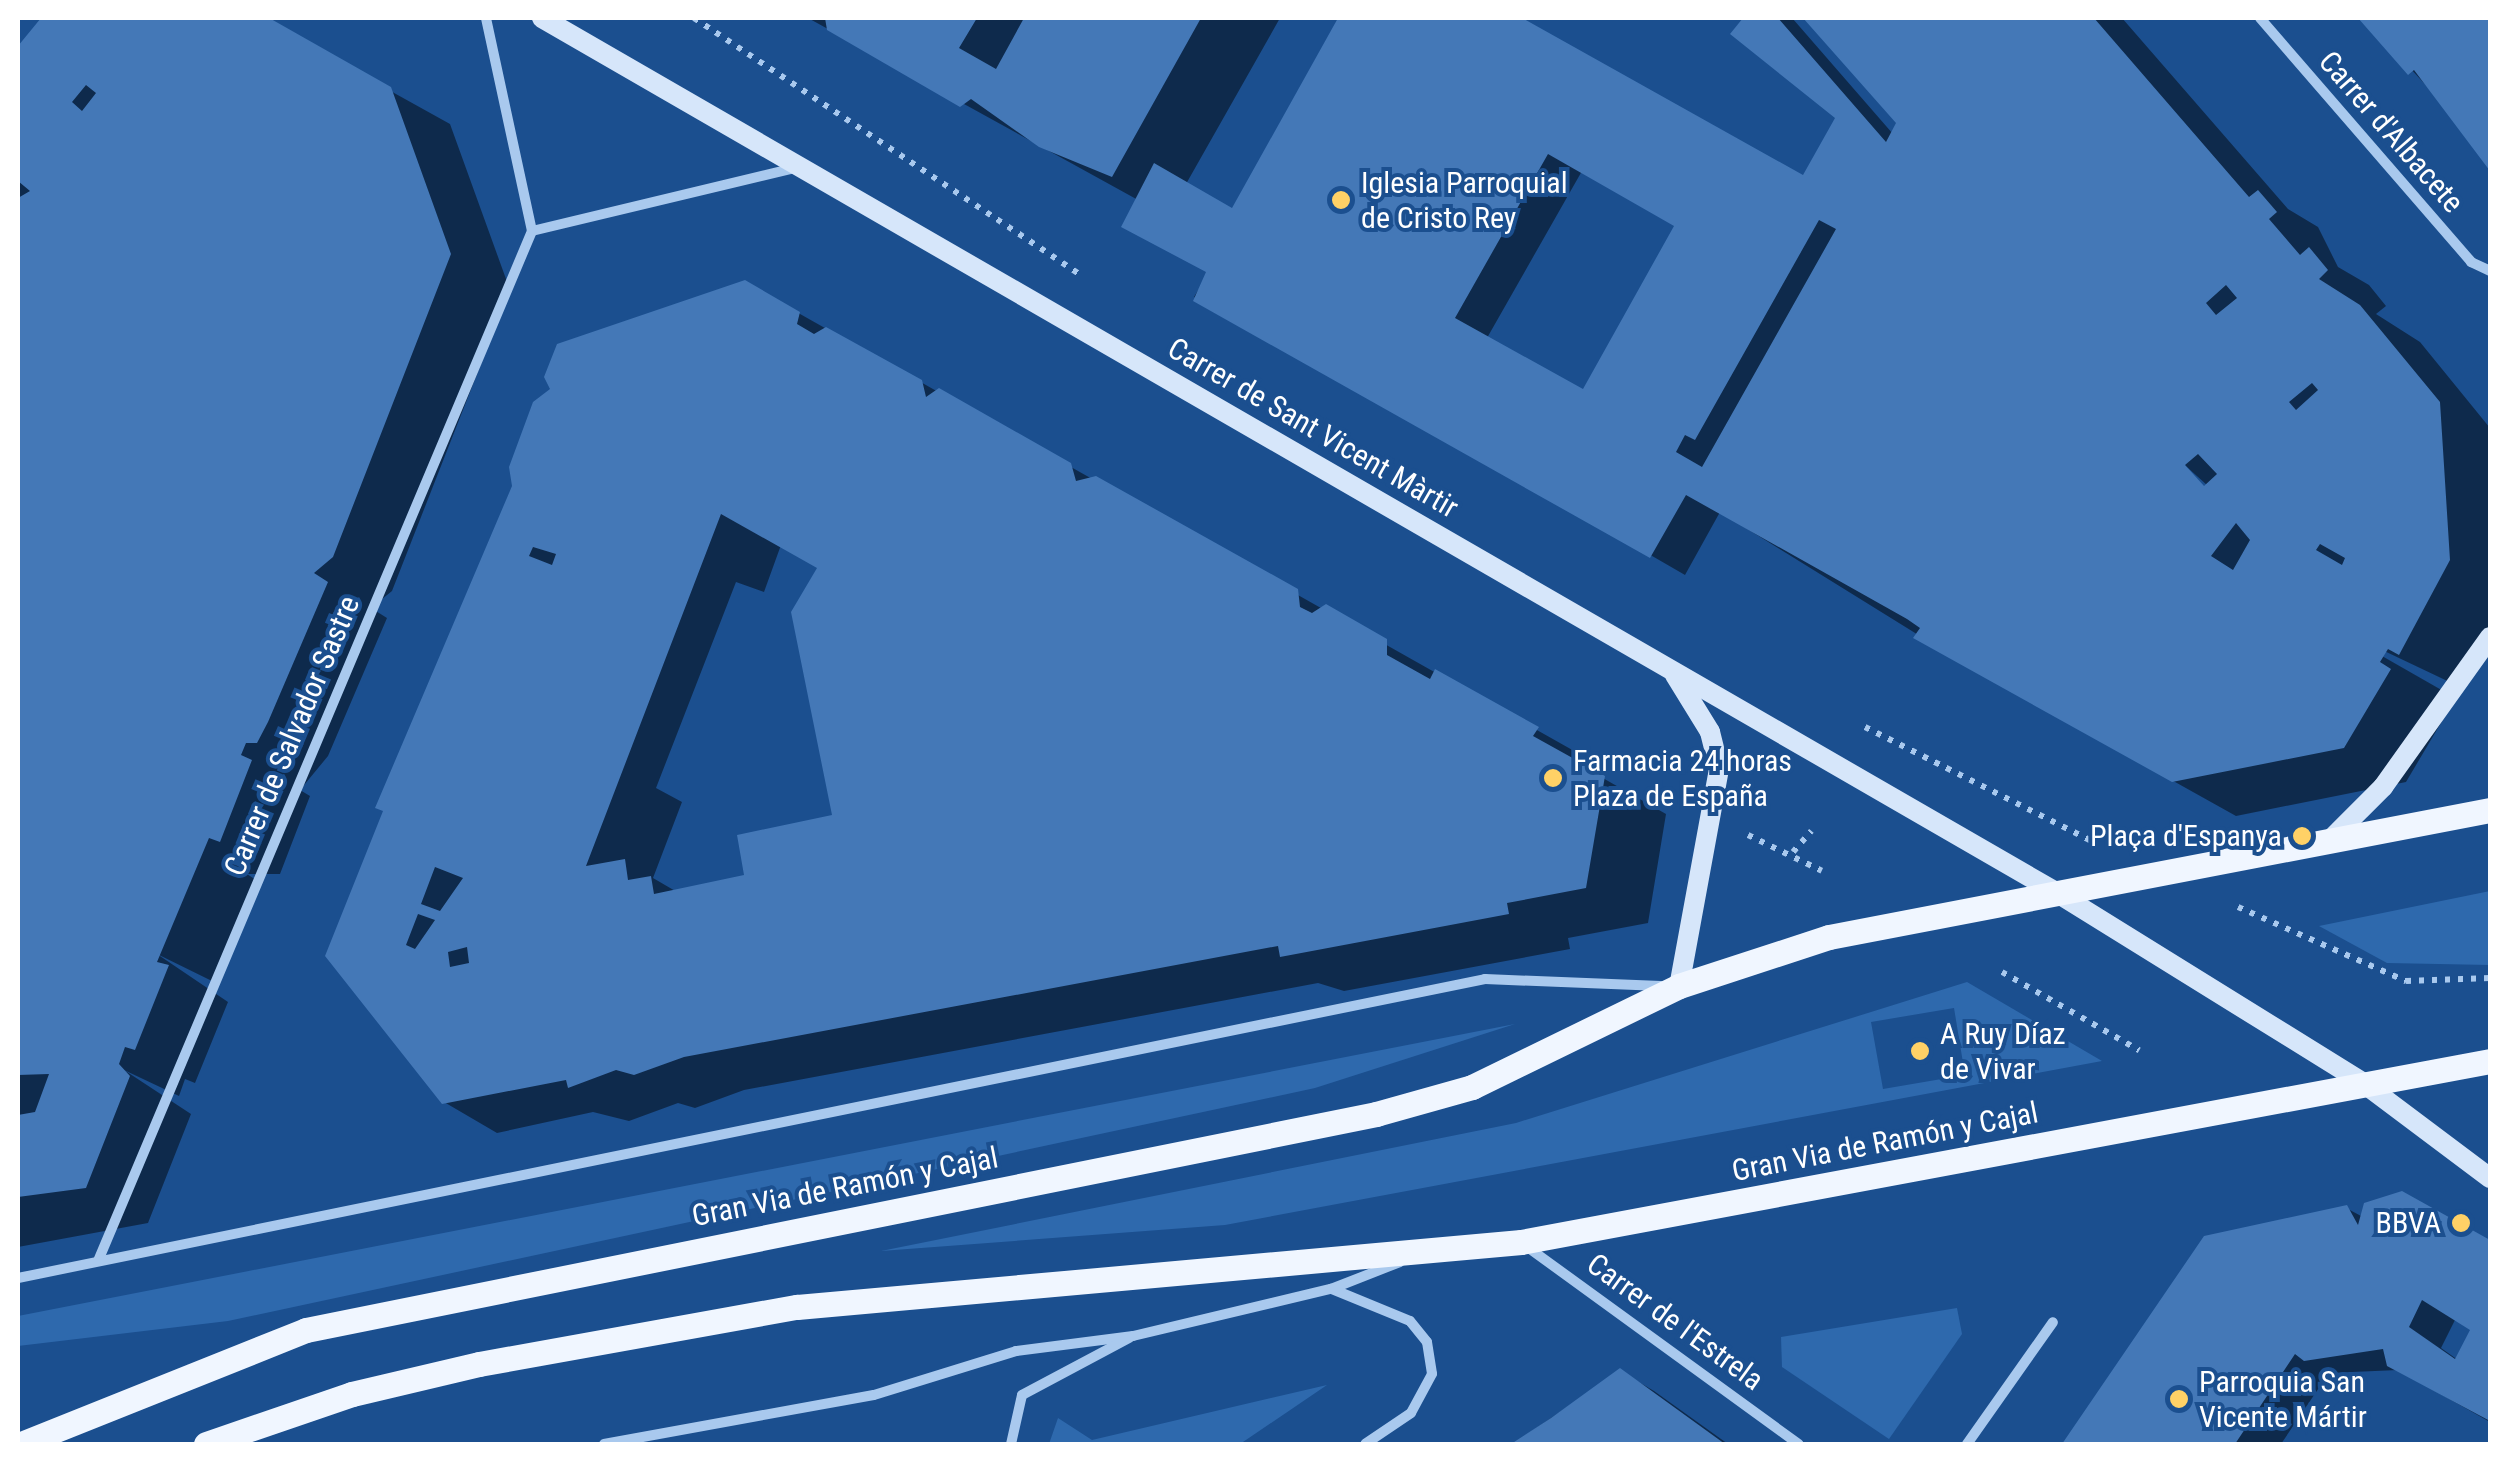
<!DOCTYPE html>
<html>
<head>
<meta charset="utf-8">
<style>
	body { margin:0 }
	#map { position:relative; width:2508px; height:1462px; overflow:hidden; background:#1b4f8f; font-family:"Roboto Condensed",sans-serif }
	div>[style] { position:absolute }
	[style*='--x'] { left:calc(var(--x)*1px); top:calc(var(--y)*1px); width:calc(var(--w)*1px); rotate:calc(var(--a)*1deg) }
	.green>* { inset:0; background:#2e69ad }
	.shadow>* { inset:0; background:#0007 }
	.building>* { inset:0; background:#4478b7 }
	.path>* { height:6px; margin-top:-3px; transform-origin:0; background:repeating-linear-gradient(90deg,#a9c9ee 0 5px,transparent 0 13px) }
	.street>* { height:10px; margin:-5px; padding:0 5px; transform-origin:5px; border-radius:5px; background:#a9c9ee }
	.secondary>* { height:20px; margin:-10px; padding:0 10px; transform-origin:10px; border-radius:10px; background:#d6e6fa }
	.primary>* { height:25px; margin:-12.5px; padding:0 12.5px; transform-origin:12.5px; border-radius:12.5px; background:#f0f6ff }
	.dots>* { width:28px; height:28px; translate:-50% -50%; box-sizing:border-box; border:5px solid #1b4f8f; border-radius:50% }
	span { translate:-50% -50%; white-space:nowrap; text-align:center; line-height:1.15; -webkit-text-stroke:8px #1b4f8f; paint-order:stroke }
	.street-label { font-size:30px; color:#fff }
	.poi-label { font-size:30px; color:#fff }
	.left { translate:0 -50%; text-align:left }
	.right { translate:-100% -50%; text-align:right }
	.frame { position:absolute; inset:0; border:20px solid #fff; pointer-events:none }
</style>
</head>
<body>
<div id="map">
	<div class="green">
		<div style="clip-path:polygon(2490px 891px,2490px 965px,2387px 963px,2319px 926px)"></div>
		<div style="clip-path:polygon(evenodd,1967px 982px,2102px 1061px,1225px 1225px,881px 1251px,1516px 1123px,1967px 982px,1954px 1008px,1965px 1075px,1883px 1089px,1871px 1022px,1954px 1008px)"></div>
		<div style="clip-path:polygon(1515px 1024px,1315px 1088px,228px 1321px,18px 1346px,18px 1316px)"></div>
		<div style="clip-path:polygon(1957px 1308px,1962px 1334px,1889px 1439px,1782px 1367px,1781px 1337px)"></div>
		<div style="clip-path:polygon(1327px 1385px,1240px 1444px,1049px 1444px,1058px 1418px,1092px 1440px)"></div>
	</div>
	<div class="shadow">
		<div style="clip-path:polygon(46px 18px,259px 18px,450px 124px,510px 290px,392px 591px,371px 608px,387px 618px,328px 756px,300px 790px,310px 796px,280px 874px,247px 874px,256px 880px,214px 982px,157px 954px,228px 1002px,195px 1083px,185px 1079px,179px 1096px,124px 1070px,191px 1114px,148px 1223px,18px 1247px,18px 55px)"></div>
		<div style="clip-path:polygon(808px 18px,1280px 18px,1186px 184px,1233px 211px,1342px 18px,1517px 18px,1538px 30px,1217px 310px,1194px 297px,1209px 272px,1138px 200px)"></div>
		<div style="clip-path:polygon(evenodd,1746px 18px,1793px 19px,1893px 134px,1899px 123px,1807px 18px,2122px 18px,2288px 209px,2318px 227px,2338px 267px,2369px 285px,2386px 306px,2376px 314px,2420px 342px,2490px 428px,2490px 630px,2460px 687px,2319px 620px,2445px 692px,2451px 706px,2406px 782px,2236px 816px,1978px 672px,1720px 512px,1685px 575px,1372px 394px,1543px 32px,1804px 178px,1838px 117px,1733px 34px,1746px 18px,1582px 171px,1677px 225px,1584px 393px,1487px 338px,1582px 171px,1746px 18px,2177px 458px,2208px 486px,2204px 489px,2177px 458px)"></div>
		<div style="clip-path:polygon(2363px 18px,2490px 18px,2490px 166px,2475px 149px,2481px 144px)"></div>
		<div style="clip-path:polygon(evenodd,745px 283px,1599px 765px,1594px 773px,1666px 814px,1648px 923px,1568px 938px,1570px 949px,1344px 991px,1318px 983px,744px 1090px,695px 1108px,678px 1103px,629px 1121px,593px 1112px,497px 1133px,444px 1102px,328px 956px,514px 486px,745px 283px,781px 545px,820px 568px,835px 817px,747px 877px,677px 892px,653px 878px,682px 802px,656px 788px,736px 582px,764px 592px,781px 545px)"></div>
		<div style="clip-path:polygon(evenodd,2402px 1194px,2490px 1244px,2490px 1422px,2398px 1370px,2329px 1373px,2281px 1444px,2065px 1444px,2206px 1238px,2346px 1208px,2363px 1217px,2402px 1194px,2456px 1318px,2474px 1329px,2458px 1360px,2441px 1348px,2456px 1318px)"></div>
		<div style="clip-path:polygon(1620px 1371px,1654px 1391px,1728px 1444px,1513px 1444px)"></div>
	</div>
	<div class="building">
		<div style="clip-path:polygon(evenodd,41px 18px,271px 19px,391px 87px,451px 254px,333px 557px,314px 573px,328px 582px,268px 722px,257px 743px,246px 743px,241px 755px,252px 760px,220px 842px,209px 838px,157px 962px,169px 965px,135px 1050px,125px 1047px,119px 1064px,130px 1076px,86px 1188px,18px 1197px,18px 1115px,35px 1112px,49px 1074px,18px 1075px,18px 198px,30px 191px,18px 181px,18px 46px,41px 18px,86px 85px,96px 93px,82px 111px,72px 102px,86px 85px)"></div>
		<div style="clip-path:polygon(825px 18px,977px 18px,959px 48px,996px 69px,1024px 18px,1201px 18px,1112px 177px,1039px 147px,971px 99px,960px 107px,827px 30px)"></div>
		<div style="clip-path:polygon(evenodd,1338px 18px,1522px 18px,1803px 175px,1835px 118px,1730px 34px,1743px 18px,1778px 18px,1886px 142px,1896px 123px,1803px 18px,2094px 18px,2249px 197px,2258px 190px,2277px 212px,2269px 219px,2300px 255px,2309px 247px,2328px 270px,2319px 279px,2360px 305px,2440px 402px,2450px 560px,2399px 655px,2388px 649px,2380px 662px,2391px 669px,2344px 748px,2172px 782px,1913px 638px,1920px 628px,1907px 619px,1686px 495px,1650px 558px,1193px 301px,1206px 272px,1121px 227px,1154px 163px,1232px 208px,1338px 18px,1548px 154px,1674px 226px,1583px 389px,1455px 318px,1548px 154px,1338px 18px,1819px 220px,1836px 229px,1702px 467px,1676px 452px,1685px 435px,1695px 440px,1819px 220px,1338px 18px,2226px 285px,2237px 298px,2216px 315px,2206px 303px,2226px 285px,1338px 18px,2312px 383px,2318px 390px,2296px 410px,2289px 402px,2312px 383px,1338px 18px,2198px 454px,2217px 474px,2204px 486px,2185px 465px,2198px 454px,1338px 18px,2236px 523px,2250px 540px,2233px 570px,2211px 556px,2236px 523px,1338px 18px,2320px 544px,2345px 558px,2342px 565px,2316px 550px,2320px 544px)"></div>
		<div style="clip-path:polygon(2358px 18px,2490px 18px,2490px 171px,2414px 70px,2408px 75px)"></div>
		<div style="clip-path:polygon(evenodd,745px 280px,800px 312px,797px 324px,814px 334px,826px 327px,922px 380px,926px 397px,939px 388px,1071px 463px,1076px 481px,1096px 476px,1298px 589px,1300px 607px,1312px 613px,1326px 604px,1387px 639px,1387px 655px,1430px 679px,1435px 669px,1539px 727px,1533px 736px,1605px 776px,1586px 888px,1507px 903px,1509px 914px,1280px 957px,1278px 946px,1256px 950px,684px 1057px,634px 1075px,616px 1070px,568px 1088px,566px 1080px,442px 1104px,325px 956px,383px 811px,375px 808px,512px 486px,509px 467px,533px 402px,550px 389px,544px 377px,557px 344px,745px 280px,721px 514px,817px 568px,791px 612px,832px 815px,737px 835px,744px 875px,654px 894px,651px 876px,628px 880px,625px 859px,586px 866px,721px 514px,745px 280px,533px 547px,556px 554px,552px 565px,529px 556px,533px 547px,745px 280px,435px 867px,463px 878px,440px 911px,421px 904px,435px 867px,745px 280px,418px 914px,435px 920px,415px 949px,406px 945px,418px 914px,745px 280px,467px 947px,469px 963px,450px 967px,448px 952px,467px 947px)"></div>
		<div style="clip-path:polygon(evenodd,2402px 1191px,2490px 1240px,2490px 1421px,2387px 1366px,2383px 1349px,2304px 1361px,2295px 1354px,2235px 1444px,2062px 1444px,2204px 1236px,2347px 1205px,2358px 1225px,2364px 1203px,2402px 1191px,2422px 1300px,2470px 1330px,2455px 1359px,2409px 1327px,2422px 1300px)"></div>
		<div style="clip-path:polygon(1620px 1368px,1725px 1444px,1511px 1444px,1551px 1418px)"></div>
	</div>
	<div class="path">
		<div style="--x:694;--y:18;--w:462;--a:33.6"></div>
		<div style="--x:1865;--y:727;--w:252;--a:26.7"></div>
		<div style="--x:1748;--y:835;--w:82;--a:25.9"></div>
		<div style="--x:1793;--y:852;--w:28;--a:-49"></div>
		<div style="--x:2238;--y:907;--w:184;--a:23.8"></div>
		<div style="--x:2406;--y:981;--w:84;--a:-2"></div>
		<div style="--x:2002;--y:972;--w:158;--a:29.7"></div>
	</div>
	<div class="street">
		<div style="--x:2260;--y:18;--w:323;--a:49.1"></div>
		<div style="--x:2471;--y:262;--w:21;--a:25"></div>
		<div style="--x:532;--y:231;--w:274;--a:-13.5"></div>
		<div style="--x:1526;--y:1246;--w:337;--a:36"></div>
		<div style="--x:98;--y:1261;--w:1118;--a:-67.15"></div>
		<div style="--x:532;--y:231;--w:218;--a:-102.2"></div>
		<div style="--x:18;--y:1278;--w:1497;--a:-11.52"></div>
		<div style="--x:1485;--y:979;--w:176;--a:2.3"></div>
		<div style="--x:1332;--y:1289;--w:84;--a:22.3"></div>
		<div style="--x:1410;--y:1321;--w:27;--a:51"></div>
		<div style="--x:1427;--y:1342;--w:32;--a:81"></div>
		<div style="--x:1432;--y:1374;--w:44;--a:118.3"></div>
		<div style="--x:1411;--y:1413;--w:55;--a:146"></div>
		<div style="--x:604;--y:1444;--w:274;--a:-10.3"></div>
		<div style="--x:874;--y:1395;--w:149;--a:-17.2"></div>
		<div style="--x:1016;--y:1351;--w:118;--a:-7.3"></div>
		<div style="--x:1133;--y:1336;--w:204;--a:-13.4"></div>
		<div style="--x:1331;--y:1289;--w:74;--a:-21.4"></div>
		<div style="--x:1011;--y:1444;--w:50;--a:-77.3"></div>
		<div style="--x:1022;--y:1395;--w:121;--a:-28"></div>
		<div style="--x:1967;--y:1444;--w:149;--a:-54.8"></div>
	</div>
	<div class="secondary">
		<div style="--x:542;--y:18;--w:1746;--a:30"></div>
		<div style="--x:2054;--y:891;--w:362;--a:31.8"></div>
		<div style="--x:2362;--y:1082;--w:160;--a:36.9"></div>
		<div style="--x:1675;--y:675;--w:67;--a:58.4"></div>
		<div style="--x:1710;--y:732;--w:38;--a:76"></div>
		<div style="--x:1719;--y:769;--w:221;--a:100.4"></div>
		<div style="--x:2328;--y:842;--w:78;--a:-45"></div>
		<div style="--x:2383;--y:787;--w:184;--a:-54.5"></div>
	</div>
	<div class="primary">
		<div style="--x:21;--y:1444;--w:307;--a:-21.8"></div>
		<div style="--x:306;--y:1330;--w:1092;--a:-11.41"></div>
		<div style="--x:1376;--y:1114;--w:100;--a:-15.7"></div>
		<div style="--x:1472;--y:1087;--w:230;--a:-26"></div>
		<div style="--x:1679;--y:986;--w:158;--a:-18.1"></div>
		<div style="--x:1829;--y:937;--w:673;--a:-10.88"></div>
		<div style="--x:206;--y:1444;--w:154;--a:-18.9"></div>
		<div style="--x:352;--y:1394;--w:130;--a:-13.3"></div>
		<div style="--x:479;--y:1364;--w:323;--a:-10.2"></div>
		<div style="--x:797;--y:1307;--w:727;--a:-5.13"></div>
		<div style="--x:1521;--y:1242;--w:986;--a:-10.58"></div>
	</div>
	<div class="dots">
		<div style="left:1341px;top:200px;background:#ffd166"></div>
		<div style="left:1553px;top:778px;background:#ffd166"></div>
		<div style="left:2302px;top:836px;background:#ffd166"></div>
		<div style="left:1920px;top:1051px;background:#ffd166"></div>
		<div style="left:2461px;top:1223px;background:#ffd166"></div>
		<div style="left:2179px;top:1399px;background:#ffd166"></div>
	</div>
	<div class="street-label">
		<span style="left:2391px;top:132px;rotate:49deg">Carrer d'Albacete</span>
		<span style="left:1313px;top:428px;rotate:30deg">Carrer de Sant Vicent Màrtir</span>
		<span style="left:292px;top:736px;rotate:-67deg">Carrer de Salvador Sastre</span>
		<span style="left:1885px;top:1142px;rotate:-11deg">Gran Via de Ramón y Cajal</span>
		<span style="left:845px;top:1187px;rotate:-11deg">Gran Via de Ramón y Cajal</span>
		<span style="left:1675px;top:1322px;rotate:36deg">Carrer de l'Estrela</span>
	</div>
	<div class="poi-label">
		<span class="left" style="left:1361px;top:200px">Iglesia Parroquial<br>de Cristo Rey</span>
		<span class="left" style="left:1573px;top:778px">Farmacia 24 horas<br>Plaza de España</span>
		<span class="right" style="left:2282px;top:836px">Plaça d'Espanya</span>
		<span class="left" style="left:1940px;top:1051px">A Ruy Díaz<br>de Vivar</span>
		<span class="right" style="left:2441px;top:1223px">BBVA</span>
		<span class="left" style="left:2199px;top:1399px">Parroquia San<br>Vicente Mártir</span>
	</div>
	<div class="frame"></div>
</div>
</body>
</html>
